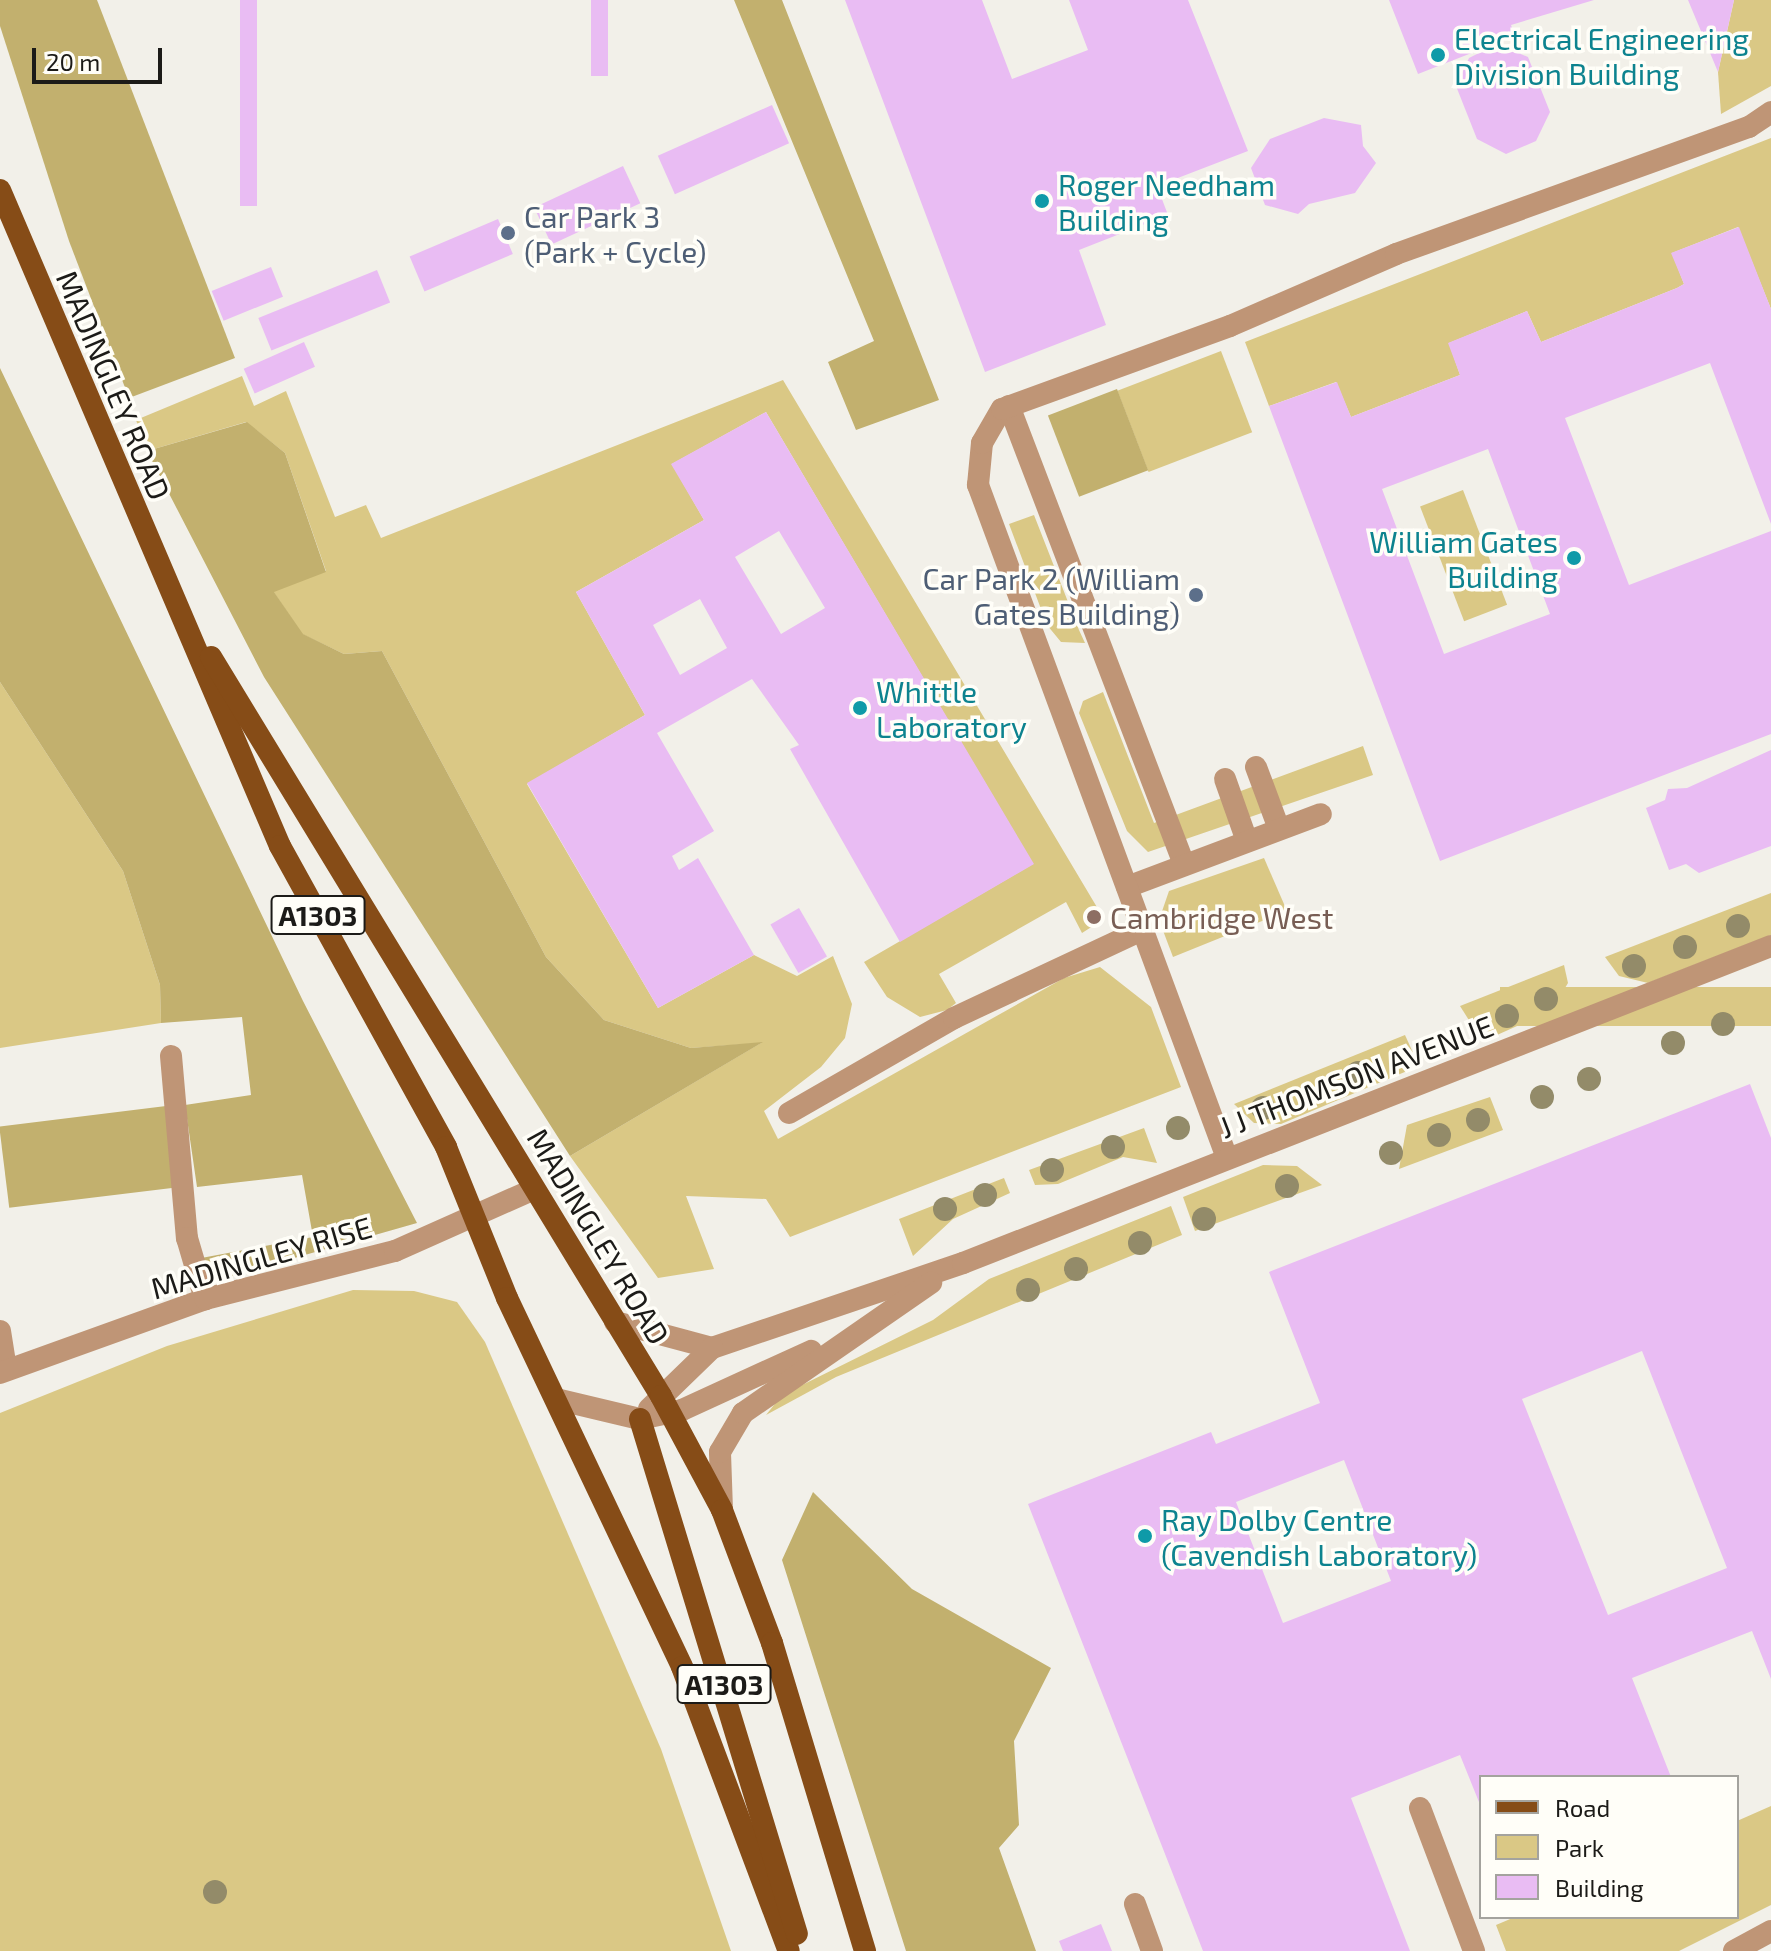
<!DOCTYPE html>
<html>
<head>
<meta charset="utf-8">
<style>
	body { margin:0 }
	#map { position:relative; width:1771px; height:1951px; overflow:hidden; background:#f2f0e9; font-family:"Exo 2",sans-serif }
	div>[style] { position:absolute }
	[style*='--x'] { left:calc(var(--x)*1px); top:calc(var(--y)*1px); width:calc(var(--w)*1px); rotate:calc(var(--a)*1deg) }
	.green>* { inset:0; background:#dac885; transform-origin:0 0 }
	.forest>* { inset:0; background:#c2b06e; transform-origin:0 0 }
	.building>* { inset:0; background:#e9bcf3; transform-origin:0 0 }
	.service>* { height:22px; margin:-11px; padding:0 11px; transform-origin:11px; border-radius:11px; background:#bf9576 }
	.minor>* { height:22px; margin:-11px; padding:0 11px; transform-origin:11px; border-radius:11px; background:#bf9576 }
	.primary>* { height:22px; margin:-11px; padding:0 11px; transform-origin:11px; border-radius:11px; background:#864c17 }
	.trees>* { width:24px; height:24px; margin:-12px; border-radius:50%; background:#938b69 }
	.dots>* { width:22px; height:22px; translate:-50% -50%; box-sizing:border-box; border:4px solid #fffef8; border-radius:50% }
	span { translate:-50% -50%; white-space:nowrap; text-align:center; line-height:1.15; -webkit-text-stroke:7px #fffef8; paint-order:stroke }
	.shield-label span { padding:2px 6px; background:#fffef8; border:2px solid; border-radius:6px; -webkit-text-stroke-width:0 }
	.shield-label { font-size:28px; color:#1c1b18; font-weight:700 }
	.culture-label { font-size:30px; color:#0d838f }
	.left { translate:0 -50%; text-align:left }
	.right { translate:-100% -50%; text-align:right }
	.service-label { font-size:30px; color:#4e5e75 }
	.street-label { font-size:30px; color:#1c1b18 }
	.education-label { font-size:30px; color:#785e54 }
	.legend { position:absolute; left:1479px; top:1775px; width:260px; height:144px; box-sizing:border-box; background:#fffef8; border:2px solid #a4a39e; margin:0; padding:10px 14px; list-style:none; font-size:24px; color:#1c1b18 }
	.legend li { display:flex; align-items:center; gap:16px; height:40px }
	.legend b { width:40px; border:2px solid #a4a39e }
	.scale { position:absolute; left:32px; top:48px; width:130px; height:36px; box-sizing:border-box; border:4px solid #1c1b18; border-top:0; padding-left:10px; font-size:24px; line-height:28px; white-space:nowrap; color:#1c1b18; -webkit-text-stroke:6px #fffef8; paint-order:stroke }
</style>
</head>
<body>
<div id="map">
	<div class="green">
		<div style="clip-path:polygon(1734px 0,1771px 0,1771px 86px,1721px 114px,1718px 72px)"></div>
		<div style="clip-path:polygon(1771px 138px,1771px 309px,1738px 227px,1672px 253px,1684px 284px,1677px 288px,1541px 342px,1527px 311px,1449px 343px,1460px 375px,1351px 417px,1336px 382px,1269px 406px,1245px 342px)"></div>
		<div style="left:1221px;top:351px;width:87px;height:111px;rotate:69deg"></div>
		<div style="clip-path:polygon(242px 376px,254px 406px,286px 391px,335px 517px,366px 505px,381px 538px,783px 380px,1104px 919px,1082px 933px,1066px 902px,939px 974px,956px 1003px,947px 1010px,920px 1017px,887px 997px,864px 962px,1033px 864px,766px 412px,672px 464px,704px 520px,576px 592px,645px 715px,527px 784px,658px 1008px,754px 955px,797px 976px,833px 956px,852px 1004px,845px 1038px,821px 1067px,764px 1111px,778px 1139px,1064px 978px,1100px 967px,1151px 1007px,1181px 1087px,790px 1237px,766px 1199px,686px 1196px,714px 1269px,658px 1278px,570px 1156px,761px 1043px,691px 1048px,604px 1020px,546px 957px,382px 651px,344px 654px,302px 634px,273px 591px,326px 571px,285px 453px,246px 422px,147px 451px,136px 420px)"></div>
		<div style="left:1463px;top:490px;width:123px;height:46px;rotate:69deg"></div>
		<div style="clip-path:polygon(1034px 515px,1079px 630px,1085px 643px,1061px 642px,1047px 625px,1009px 524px)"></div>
		<div style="clip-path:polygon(0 682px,123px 871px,160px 985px,161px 1023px,0 1048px)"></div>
		<div style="clip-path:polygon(1103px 692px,1154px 823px,1363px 746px,1373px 775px,1148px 852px,1127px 831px,1079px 713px,1083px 701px)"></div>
		<div style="clip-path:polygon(1264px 858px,1287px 911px,1173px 957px,1159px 920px,1169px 891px)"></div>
		<div style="clip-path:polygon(1771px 893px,1771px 935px,1648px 983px,1619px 976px,1605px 957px)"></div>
		<div style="clip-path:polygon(1564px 965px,1568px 983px,1551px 1011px,1497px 1035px,1472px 1025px,1460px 1006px)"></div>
		<div style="left:1771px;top:987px;width:39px;height:271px;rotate:90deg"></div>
		<div style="clip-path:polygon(1405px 1035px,1419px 1066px,1281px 1124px,1254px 1123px,1234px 1104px)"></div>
		<div style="clip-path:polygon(1490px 1097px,1503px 1130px,1399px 1169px,1407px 1125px)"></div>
		<div style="clip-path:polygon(1144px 1128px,1157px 1163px,1123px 1157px,1058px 1184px,1035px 1185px,1029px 1170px)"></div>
		<div style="clip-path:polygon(1263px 1165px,1297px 1166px,1322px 1185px,1195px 1231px,1183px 1197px)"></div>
		<div style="clip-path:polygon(1004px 1178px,1010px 1193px,953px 1219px,913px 1256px,899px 1219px)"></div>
		<div style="clip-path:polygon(1171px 1206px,1182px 1235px,836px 1377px,766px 1415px,782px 1395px,933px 1320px,989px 1279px)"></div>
		<div style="clip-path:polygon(353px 1290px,414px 1291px,457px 1302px,485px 1342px,661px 1749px,731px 1951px,0 1951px,0 1413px,167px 1346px)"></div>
		<div style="clip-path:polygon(1771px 1806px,1771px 1905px,1679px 1951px,1506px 1951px,1496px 1925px,1515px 1917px,1737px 1917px,1737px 1821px)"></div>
	</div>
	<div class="forest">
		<div style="clip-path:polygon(0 0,97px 0,235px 358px,129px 398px,69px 241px,0 26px)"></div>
		<div style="clip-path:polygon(734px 0,782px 0,939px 400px,856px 430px,828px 362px,874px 341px)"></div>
		<div style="clip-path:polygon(0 368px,303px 1001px,417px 1223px,203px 1284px,196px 1259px,313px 1237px,302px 1175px,197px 1187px,185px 1105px,251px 1095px,242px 1017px,161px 1023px,160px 985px,123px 871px,0 682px)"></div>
		<div style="left:1117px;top:389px;width:87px;height:74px;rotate:69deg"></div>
		<div style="clip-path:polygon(247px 422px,285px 453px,326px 572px,274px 592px,303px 634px,344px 654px,382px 651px,546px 957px,604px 1020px,691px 1048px,763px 1042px,570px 1156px,264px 677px,147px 451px)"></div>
		<div style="left:166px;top:1106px;width:82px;height:168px;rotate:83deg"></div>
		<div style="clip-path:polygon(813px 1492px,912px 1589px,1051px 1668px,1014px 1741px,1019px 1825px,999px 1848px,1036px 1951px,906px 1951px,782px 1560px)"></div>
	</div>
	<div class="building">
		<div style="left:240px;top:0;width:17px;height:206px"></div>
		<div style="left:591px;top:0;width:17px;height:76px"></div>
		<div style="clip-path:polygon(845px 0,982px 0,1012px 79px,1088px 50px,1069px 0,1188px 0,1248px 151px,1157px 186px,1168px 215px,1079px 250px,1106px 325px,985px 372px)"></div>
		<div style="clip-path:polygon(1389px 0,1594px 0,1511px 25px,1515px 36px,1418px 74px)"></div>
		<div style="clip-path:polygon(1688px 0,1734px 0,1718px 72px)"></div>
		<div style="clip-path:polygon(1497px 44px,1528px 57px,1550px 112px,1536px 141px,1506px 154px,1477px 139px,1456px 86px,1469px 58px)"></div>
		<div style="left:772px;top:105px;width:42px;height:125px;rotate:66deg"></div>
		<div style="clip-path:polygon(1324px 118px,1361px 125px,1363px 146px,1376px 163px,1355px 193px,1309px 204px,1298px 214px,1265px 205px,1251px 168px,1270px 139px)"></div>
		<div style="left:623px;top:166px;width:41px;height:98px;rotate:65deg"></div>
		<div style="left:498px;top:219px;width:38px;height:96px;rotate:67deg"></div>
		<div style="clip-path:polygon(evenodd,1739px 227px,1771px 309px,1771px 524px,1710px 363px,1565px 418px,1629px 585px,1771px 531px,1771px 734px,1440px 861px,1269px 406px,1337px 382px,1351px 417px,1460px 375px,1448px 343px,1527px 311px,1541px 342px,1677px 288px,1684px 284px,1671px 253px,1739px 227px,1488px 449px,1550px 614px,1444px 654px,1382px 489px,1488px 449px)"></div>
		<div style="left:271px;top:267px;width:32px;height:64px;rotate:68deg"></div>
		<div style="left:377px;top:270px;width:35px;height:128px;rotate:68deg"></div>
		<div style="left:304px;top:342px;width:27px;height:66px;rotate:66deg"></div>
		<div style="clip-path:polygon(evenodd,766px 412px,1034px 864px,900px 942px,790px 749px,799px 745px,752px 679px,657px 733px,714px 831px,672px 856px,679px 870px,698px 858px,754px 955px,658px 1008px,527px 783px,645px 715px,576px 592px,704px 520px,671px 464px,766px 412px,779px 531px,825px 608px,781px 634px,735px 557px,779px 531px,766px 412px,700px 599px,727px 648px,680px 675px,653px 625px,700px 599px)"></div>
		<div style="clip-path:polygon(1771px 750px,1771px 846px,1699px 873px,1686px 864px,1669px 870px,1646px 808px,1665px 800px,1668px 789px,1687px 788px)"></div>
		<div style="left:799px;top:908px;width:56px;height:33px;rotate:60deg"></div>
		<div style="clip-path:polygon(evenodd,1750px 1084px,1771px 1138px,1771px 1679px,1752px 1631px,1632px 1678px,1671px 1777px,1481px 1777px,1481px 1807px,1460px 1755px,1351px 1798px,1410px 1951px,1203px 1951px,1028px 1504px,1211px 1432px,1216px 1444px,1320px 1403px,1269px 1272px,1750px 1084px,1642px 1351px,1727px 1568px,1608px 1615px,1522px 1399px,1642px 1351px,1750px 1084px,1344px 1460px,1391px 1581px,1283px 1623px,1236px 1502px,1344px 1460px)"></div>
		<div style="clip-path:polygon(1101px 1924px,1112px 1951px,1063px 1951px,1059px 1941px)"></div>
	</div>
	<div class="service">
		<div style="--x:1009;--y:406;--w:491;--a:69.1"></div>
		<div style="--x:1256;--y:767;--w:66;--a:69.6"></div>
		<div style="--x:1225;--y:779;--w:66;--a:70.5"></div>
		<div style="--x:1127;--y:887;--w:207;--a:-20.6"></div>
		<div style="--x:171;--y:1056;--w:183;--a:85"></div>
		<div style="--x:187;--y:1238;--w:64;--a:73.6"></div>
		<div style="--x:789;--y:1113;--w:190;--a:-29.9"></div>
		<div style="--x:954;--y:1018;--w:208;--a:-25.1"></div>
		<div style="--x:1227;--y:1158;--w:718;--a:-110.3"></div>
		<div style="--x:978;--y:485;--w:42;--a:-84.6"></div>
		<div style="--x:982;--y:443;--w:39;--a:-60"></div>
		<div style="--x:1002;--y:409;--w:243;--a:-20"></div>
		<div style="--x:1230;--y:326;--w:181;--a:-23.4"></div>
		<div style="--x:1396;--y:254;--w:375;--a:-19.8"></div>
		<div style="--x:1749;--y:127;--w:27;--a:-34"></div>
		<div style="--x:0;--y:1331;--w:39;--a:81"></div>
		<div style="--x:0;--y:1373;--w:218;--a:-19.8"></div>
		<div style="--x:205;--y:1299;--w:196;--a:-14.2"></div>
		<div style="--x:395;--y:1251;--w:152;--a:-24"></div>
		<div style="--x:1420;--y:1808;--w:153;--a:69.3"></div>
		<div style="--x:1135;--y:1904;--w:50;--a:70.1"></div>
		<div style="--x:1734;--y:1951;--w:42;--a:-28.4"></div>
	</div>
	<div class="minor">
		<div style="--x:615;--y:1322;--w:100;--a:15"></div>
		<div style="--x:712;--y:1348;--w:265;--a:-18.7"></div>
		<div style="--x:963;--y:1263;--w:868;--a:-21.42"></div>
		<div style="--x:560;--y:1400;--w:82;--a:13.4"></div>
		<div style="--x:640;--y:1419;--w:43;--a:-12.1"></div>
		<div style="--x:682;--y:1410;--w:142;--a:-24.6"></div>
		<div style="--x:649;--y:1409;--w:88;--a:-44.1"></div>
		<div style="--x:722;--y:1510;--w:58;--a:-92"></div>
		<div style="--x:720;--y:1452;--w:45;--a:-59.5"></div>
		<div style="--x:743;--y:1413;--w:229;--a:-34.7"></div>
	</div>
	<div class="primary">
		<div style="--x:0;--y:190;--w:713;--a:66.89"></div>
		<div style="--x:280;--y:846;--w:344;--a:61.1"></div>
		<div style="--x:446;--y:1147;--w:163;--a:68"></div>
		<div style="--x:507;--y:1298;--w:408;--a:64.6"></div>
		<div style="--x:682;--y:1667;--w:303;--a:69.4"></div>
		<div style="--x:211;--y:657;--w:865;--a:58.66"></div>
		<div style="--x:661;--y:1396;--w:129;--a:61.8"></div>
		<div style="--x:722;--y:1510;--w:142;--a:69.4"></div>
		<div style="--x:772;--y:1643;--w:322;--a:73.2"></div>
		<div style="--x:640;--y:1419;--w:538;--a:73.05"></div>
	</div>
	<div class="trees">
		<div style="left:1738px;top:926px"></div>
		<div style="left:1685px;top:947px"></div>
		<div style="left:1634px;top:966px"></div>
		<div style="left:1546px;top:999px"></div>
		<div style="left:1507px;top:1016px"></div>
		<div style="left:1723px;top:1024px"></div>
		<div style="left:1673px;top:1043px"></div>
		<div style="left:1358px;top:1073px"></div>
		<div style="left:1589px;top:1079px"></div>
		<div style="left:1542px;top:1097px"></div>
		<div style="left:1263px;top:1108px"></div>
		<div style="left:1478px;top:1120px"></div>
		<div style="left:1178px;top:1128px"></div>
		<div style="left:1439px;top:1135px"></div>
		<div style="left:1113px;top:1147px"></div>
		<div style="left:1391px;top:1153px"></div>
		<div style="left:1052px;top:1170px"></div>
		<div style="left:1287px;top:1186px"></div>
		<div style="left:985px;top:1195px"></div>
		<div style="left:945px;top:1209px"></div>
		<div style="left:1204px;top:1219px"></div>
		<div style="left:1140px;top:1243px"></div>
		<div style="left:1076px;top:1269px"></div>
		<div style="left:1028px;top:1290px"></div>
		<div style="left:215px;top:1892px"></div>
	</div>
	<div class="dots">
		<div style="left:1438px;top:55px;background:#0f9aa8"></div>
		<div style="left:1042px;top:201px;background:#0f9aa8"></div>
		<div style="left:508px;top:233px;background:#5c6f8a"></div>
		<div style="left:1574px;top:558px;background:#0f9aa8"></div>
		<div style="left:1196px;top:595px;background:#5c6f8a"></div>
		<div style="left:860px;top:708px;background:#0f9aa8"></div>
		<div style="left:1094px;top:917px;background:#8d6e63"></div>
		<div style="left:1145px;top:1536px;background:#0f9aa8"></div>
	</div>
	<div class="shield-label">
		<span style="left:318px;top:915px">A1303</span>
		<span style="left:724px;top:1684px">A1303</span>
	</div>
	<div class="culture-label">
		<span class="left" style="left:1454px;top:55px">Electrical Engineering<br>Division Building</span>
		<span class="left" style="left:1058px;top:201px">Roger Needham<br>Building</span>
		<span class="right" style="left:1558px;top:558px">William Gates<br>Building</span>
		<span class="left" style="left:876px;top:708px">Whittle<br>Laboratory</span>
		<span class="left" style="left:1161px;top:1536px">Ray Dolby Centre<br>(Cavendish Laboratory)</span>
	</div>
	<div class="service-label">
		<span class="left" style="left:524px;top:233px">Car Park 3<br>(Park + Cycle)</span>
		<span class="right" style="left:1180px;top:595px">Car Park 2 (William<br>Gates Building)</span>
	</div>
	<div class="street-label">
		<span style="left:114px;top:385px;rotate:67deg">MADINGLEY ROAD</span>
		<span style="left:1356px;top:1076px;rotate:-21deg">J J THOMSON AVENUE</span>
		<span style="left:599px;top:1236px;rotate:59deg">MADINGLEY ROAD</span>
		<span style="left:261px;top:1257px;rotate:-16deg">MADINGLEY RISE</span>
	</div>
	<div class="education-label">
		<span class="left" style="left:1110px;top:917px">Cambridge West</span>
	</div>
	<ul class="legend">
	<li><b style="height:10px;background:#864c17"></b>Road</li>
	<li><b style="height:22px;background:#dac885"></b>Park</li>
	<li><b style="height:22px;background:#e9bcf3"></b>Building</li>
	</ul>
	<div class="scale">20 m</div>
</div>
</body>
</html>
